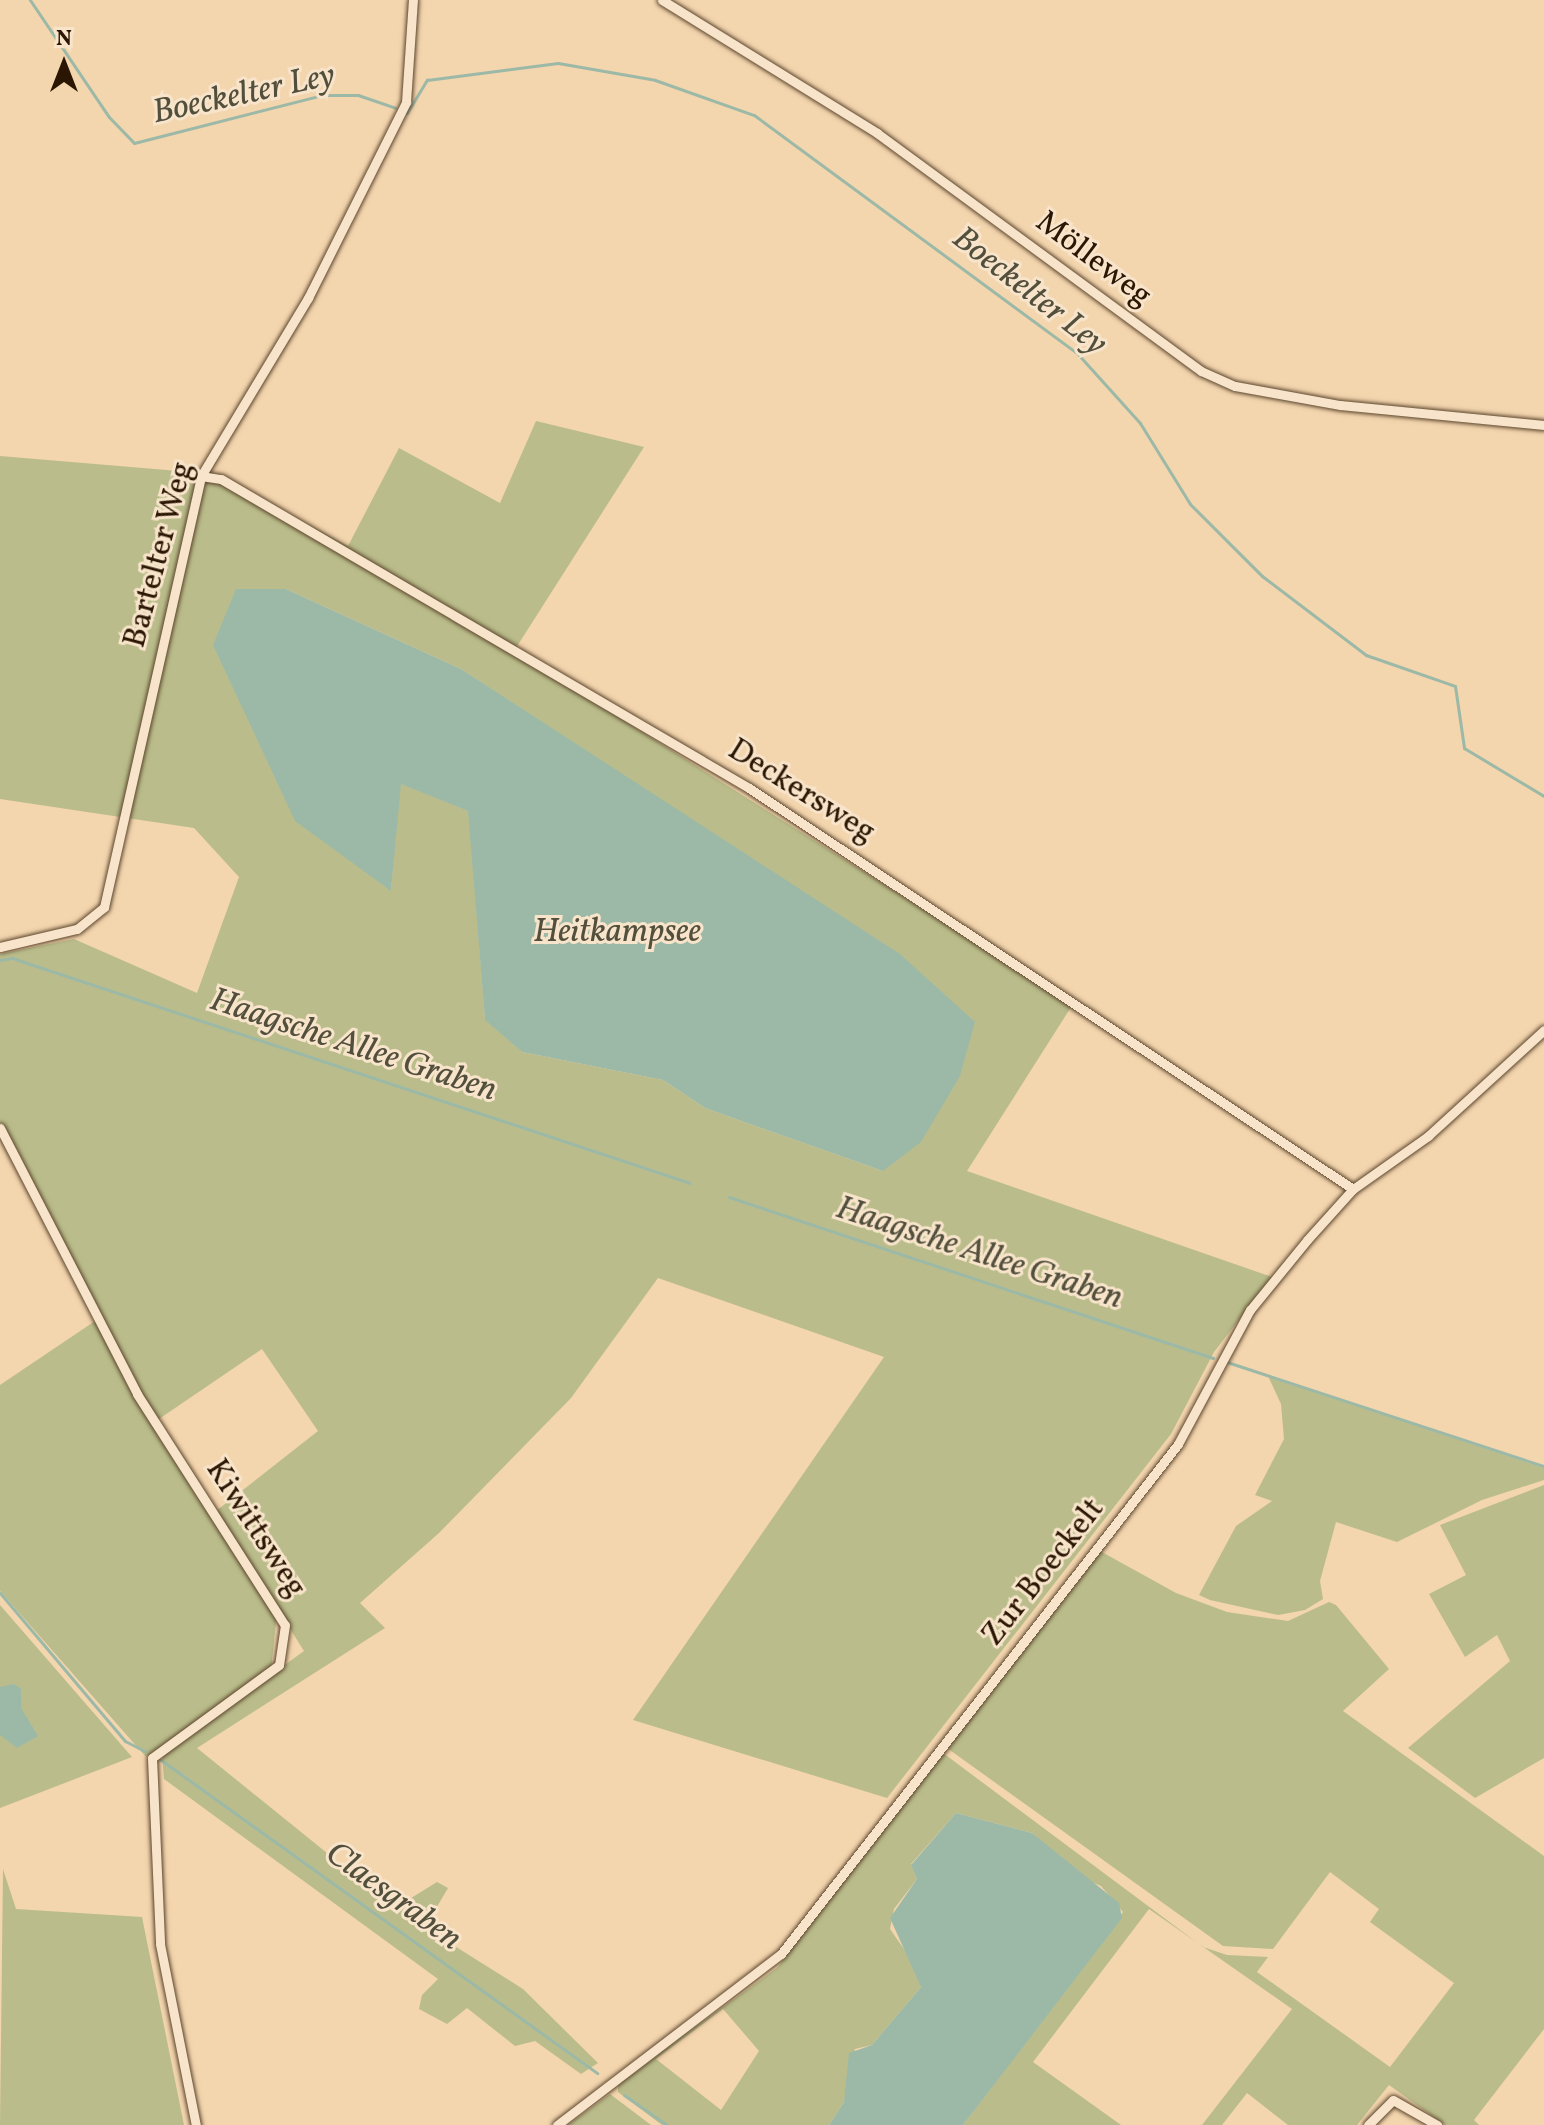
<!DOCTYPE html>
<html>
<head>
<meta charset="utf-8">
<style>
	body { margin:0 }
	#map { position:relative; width:1544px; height:2125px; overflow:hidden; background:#f3d5ae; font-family:Vollkorn,serif }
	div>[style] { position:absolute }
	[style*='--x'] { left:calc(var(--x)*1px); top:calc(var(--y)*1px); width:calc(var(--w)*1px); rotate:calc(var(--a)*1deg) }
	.green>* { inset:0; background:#babd8b }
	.water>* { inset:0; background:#9cb9a7 }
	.stream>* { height:3px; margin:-1.5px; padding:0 1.5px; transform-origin:1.5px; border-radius:1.5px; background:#9cb9a7 }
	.roads { filter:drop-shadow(0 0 2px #5c462d) drop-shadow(0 0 2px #5c462d) }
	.minor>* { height:9px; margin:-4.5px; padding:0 4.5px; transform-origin:4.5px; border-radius:4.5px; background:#f7e4ca }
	span { translate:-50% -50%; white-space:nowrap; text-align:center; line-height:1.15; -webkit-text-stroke:6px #f7e4ca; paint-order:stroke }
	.street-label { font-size:32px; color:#2a1602 }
	.water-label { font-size:34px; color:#524f3c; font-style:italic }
	.north { position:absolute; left:24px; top:24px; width:80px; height:80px; -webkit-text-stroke:6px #f7e4ca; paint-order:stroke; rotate:0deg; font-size:22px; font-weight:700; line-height:32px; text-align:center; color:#2a1602 }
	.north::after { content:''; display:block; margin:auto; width:28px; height:36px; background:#2a1602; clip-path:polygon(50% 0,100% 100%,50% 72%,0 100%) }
</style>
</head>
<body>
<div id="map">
	<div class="green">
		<div style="clip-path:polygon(evenodd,536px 421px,644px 447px,514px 651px,1073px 1004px,967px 1171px,1272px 1277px,1214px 1352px,1171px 1434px,887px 1798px,633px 1720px,884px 1357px,658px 1278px,571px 1398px,439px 1533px,360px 1603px,385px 1628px,197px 1748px,395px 1908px,437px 1882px,448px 1888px,431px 1917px,444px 1929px,445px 1940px,523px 1989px,598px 2063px,581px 2074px,535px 2041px,515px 2046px,467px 2008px,447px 2024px,419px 2009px,422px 1995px,438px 1979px,164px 1779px,162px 1754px,304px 1651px,216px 1511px,318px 1431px,262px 1349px,156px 1421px,0 1126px,0 954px,74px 939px,197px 993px,239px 877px,194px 828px,0 799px,0 456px,214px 474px,348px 546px,399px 448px,500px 503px,536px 421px,286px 589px,461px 669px,656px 797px,883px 1171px,705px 1108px,663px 1080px,522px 1052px,485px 1019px,469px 811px,400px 783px,391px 890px,286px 589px)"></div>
		<div style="clip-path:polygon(95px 1321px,277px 1613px,271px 1670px,146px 1757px,0 1591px,0 1385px)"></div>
		<div style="clip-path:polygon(1268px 1376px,1544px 1468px,1544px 1480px,1482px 1500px,1397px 1542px,1336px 1522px,1320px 1581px,1323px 1599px,1305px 1610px,1278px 1615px,1210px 1600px,1199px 1595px,1236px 1526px,1272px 1501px,1255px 1495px,1284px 1439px,1281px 1404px)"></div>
		<div style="clip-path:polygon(1544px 1485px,1544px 1758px,1475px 1798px,1408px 1748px,1510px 1661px,1497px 1635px,1465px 1657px,1429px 1594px,1466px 1575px,1440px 1525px)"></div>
		<div style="clip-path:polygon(evenodd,1100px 1551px,1176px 1593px,1227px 1612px,1288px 1621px,1329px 1602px,1336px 1605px,1389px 1669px,1343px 1711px,1544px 1856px,1544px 2029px,1474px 2120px,1479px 2125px,1445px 2125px,1389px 2085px,1357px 2125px,1288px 2125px,1247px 2093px,1222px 2125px,1202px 2125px,1292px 2009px,1149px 1909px,1033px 2062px,1121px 2125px,963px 2125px,1123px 1912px,1101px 1886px,1082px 1878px,1032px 1833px,956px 1813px,911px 1864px,917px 1879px,894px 1909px,890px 1929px,918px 1969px,921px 1987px,872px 2045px,855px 2049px,844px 2102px,829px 2125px,662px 2125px,618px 2092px,618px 2083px,777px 1968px,943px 1753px,1203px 1947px,1227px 1955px,1268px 1957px,1257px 1972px,1390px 2067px,1454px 1983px,1370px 1922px,1379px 1909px,1330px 1872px,1273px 1949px,1223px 1946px,947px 1748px,1100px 1551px,723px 2009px,759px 2051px,721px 2110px,656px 2059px,723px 2009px)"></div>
		<div style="clip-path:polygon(0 1605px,132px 1757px,0 1808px)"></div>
		<div style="clip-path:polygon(3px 1869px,16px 1909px,142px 1917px,184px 2125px,0 2125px)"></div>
		<div style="clip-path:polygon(610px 2094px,651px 2125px,568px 2125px)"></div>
	</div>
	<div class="water">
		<div style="clip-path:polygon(236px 589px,286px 589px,461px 669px,900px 954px,975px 1022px,960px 1076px,921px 1142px,883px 1171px,705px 1108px,663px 1080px,522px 1052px,485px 1020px,468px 811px,401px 784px,391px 891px,295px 821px,213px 645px)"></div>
		<div style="clip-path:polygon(14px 1684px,21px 1689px,21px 1708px,38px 1736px,17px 1748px,0 1735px,0 1687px)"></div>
		<div style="clip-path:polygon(956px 1813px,1032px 1833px,1119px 1903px,1122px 1918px,963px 2125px,829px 2125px,844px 2102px,849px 2053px,872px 2045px,921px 1987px,890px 1918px,917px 1879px,911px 1865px)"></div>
	</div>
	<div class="stream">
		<div style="--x:30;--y:0;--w:141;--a:56"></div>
		<div style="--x:109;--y:117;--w:36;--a:46"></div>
		<div style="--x:134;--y:143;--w:195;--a:-14.3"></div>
		<div style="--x:323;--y:95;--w:35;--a:0"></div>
		<div style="--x:358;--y:95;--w:39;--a:19"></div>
		<div style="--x:407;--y:113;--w:39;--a:-59"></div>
		<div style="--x:427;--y:80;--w:132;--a:-7.4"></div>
		<div style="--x:558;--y:63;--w:98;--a:9.9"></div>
		<div style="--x:655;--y:80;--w:105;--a:19.5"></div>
		<div style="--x:754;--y:115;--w:400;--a:36.4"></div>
		<div style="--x:1076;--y:352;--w:96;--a:48"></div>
		<div style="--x:1140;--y:423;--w:95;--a:58.3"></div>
		<div style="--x:1190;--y:504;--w:102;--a:45"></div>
		<div style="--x:1262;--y:576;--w:131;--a:37.2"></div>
		<div style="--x:1366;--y:655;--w:94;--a:19.2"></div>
		<div style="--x:1455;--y:686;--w:63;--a:81.7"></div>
		<div style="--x:1464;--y:748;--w:93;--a:31"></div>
		<div style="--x:0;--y:960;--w:12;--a:-9"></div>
		<div style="--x:12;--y:958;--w:714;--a:18.36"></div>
		<div style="--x:729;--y:1197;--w:510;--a:18.4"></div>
		<div style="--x:1227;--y:1362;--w:334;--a:18.2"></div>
		<div style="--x:0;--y:1593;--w:194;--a:49.8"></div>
		<div style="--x:125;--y:1741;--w:22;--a:27"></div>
		<div style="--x:161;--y:1760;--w:537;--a:35.67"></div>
		<div style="--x:624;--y:2095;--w:52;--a:34.9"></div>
	</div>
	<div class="roads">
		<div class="minor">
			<div style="--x:662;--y:0;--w:253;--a:31.7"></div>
			<div style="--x:877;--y:133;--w:402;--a:36.3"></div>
			<div style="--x:1201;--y:371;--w:37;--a:24"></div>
			<div style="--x:1235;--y:386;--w:107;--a:10.3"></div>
			<div style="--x:1340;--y:405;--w:205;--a:5.6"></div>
			<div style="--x:201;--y:476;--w:20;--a:9"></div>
			<div style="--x:221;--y:479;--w:612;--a:30.34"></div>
			<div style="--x:749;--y:788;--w:725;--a:33.58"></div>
			<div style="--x:0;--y:947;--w:79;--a:-13.2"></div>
			<div style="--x:77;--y:929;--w:35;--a:-39"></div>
			<div style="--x:104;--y:907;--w:442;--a:-77.3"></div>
			<div style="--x:201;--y:476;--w:208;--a:-59"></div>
			<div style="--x:308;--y:298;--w:219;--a:-63.4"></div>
			<div style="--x:406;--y:102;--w:102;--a:-86.1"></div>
			<div style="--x:0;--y:1128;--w:299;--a:62.7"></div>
			<div style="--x:137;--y:1394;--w:274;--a:57.4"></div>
			<div style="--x:285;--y:1625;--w:40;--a:98.5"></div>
			<div style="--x:279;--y:1665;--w:157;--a:143.8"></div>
			<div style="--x:152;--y:1758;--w:186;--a:87.5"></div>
			<div style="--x:160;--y:1944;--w:185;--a:78.8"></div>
			<div style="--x:557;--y:2125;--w:282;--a:-37.4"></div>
			<div style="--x:781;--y:1954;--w:646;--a:-52.1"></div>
			<div style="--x:1178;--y:1444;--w:152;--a:-61.8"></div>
			<div style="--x:1250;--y:1310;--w:90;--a:-50.8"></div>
			<div style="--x:1307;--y:1240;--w:69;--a:-48"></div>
			<div style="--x:1353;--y:1189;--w:92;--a:-35.2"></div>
			<div style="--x:1428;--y:1136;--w:157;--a:-42.4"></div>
			<div style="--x:1368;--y:2125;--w:35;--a:-45"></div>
			<div style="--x:1393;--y:2100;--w:51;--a:29.6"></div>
		</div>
	</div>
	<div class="street-label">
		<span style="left:1093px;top:260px;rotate:37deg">Mölleweg</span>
		<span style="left:160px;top:555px;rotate:-75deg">Bartelter Weg</span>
		<span style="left:801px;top:792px;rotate:32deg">Deckersweg</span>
		<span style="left:255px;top:1529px;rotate:57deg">Kiwittsweg</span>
		<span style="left:1044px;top:1573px;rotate:-52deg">Zur Boeckelt</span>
	</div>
	<div class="water-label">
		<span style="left:244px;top:95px;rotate:-12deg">Boeckelter Ley</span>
		<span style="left:1029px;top:292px;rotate:38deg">Boeckelter Ley</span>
		<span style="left:617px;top:933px">Heitkampsee</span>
		<span style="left:353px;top:1046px;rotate:18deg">Haagsche Allee Graben</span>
		<span style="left:979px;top:1254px;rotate:18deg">Haagsche Allee Graben</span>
		<span style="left:393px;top:1897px;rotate:36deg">Claesgraben</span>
	</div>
	<div class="north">N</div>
</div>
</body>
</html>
